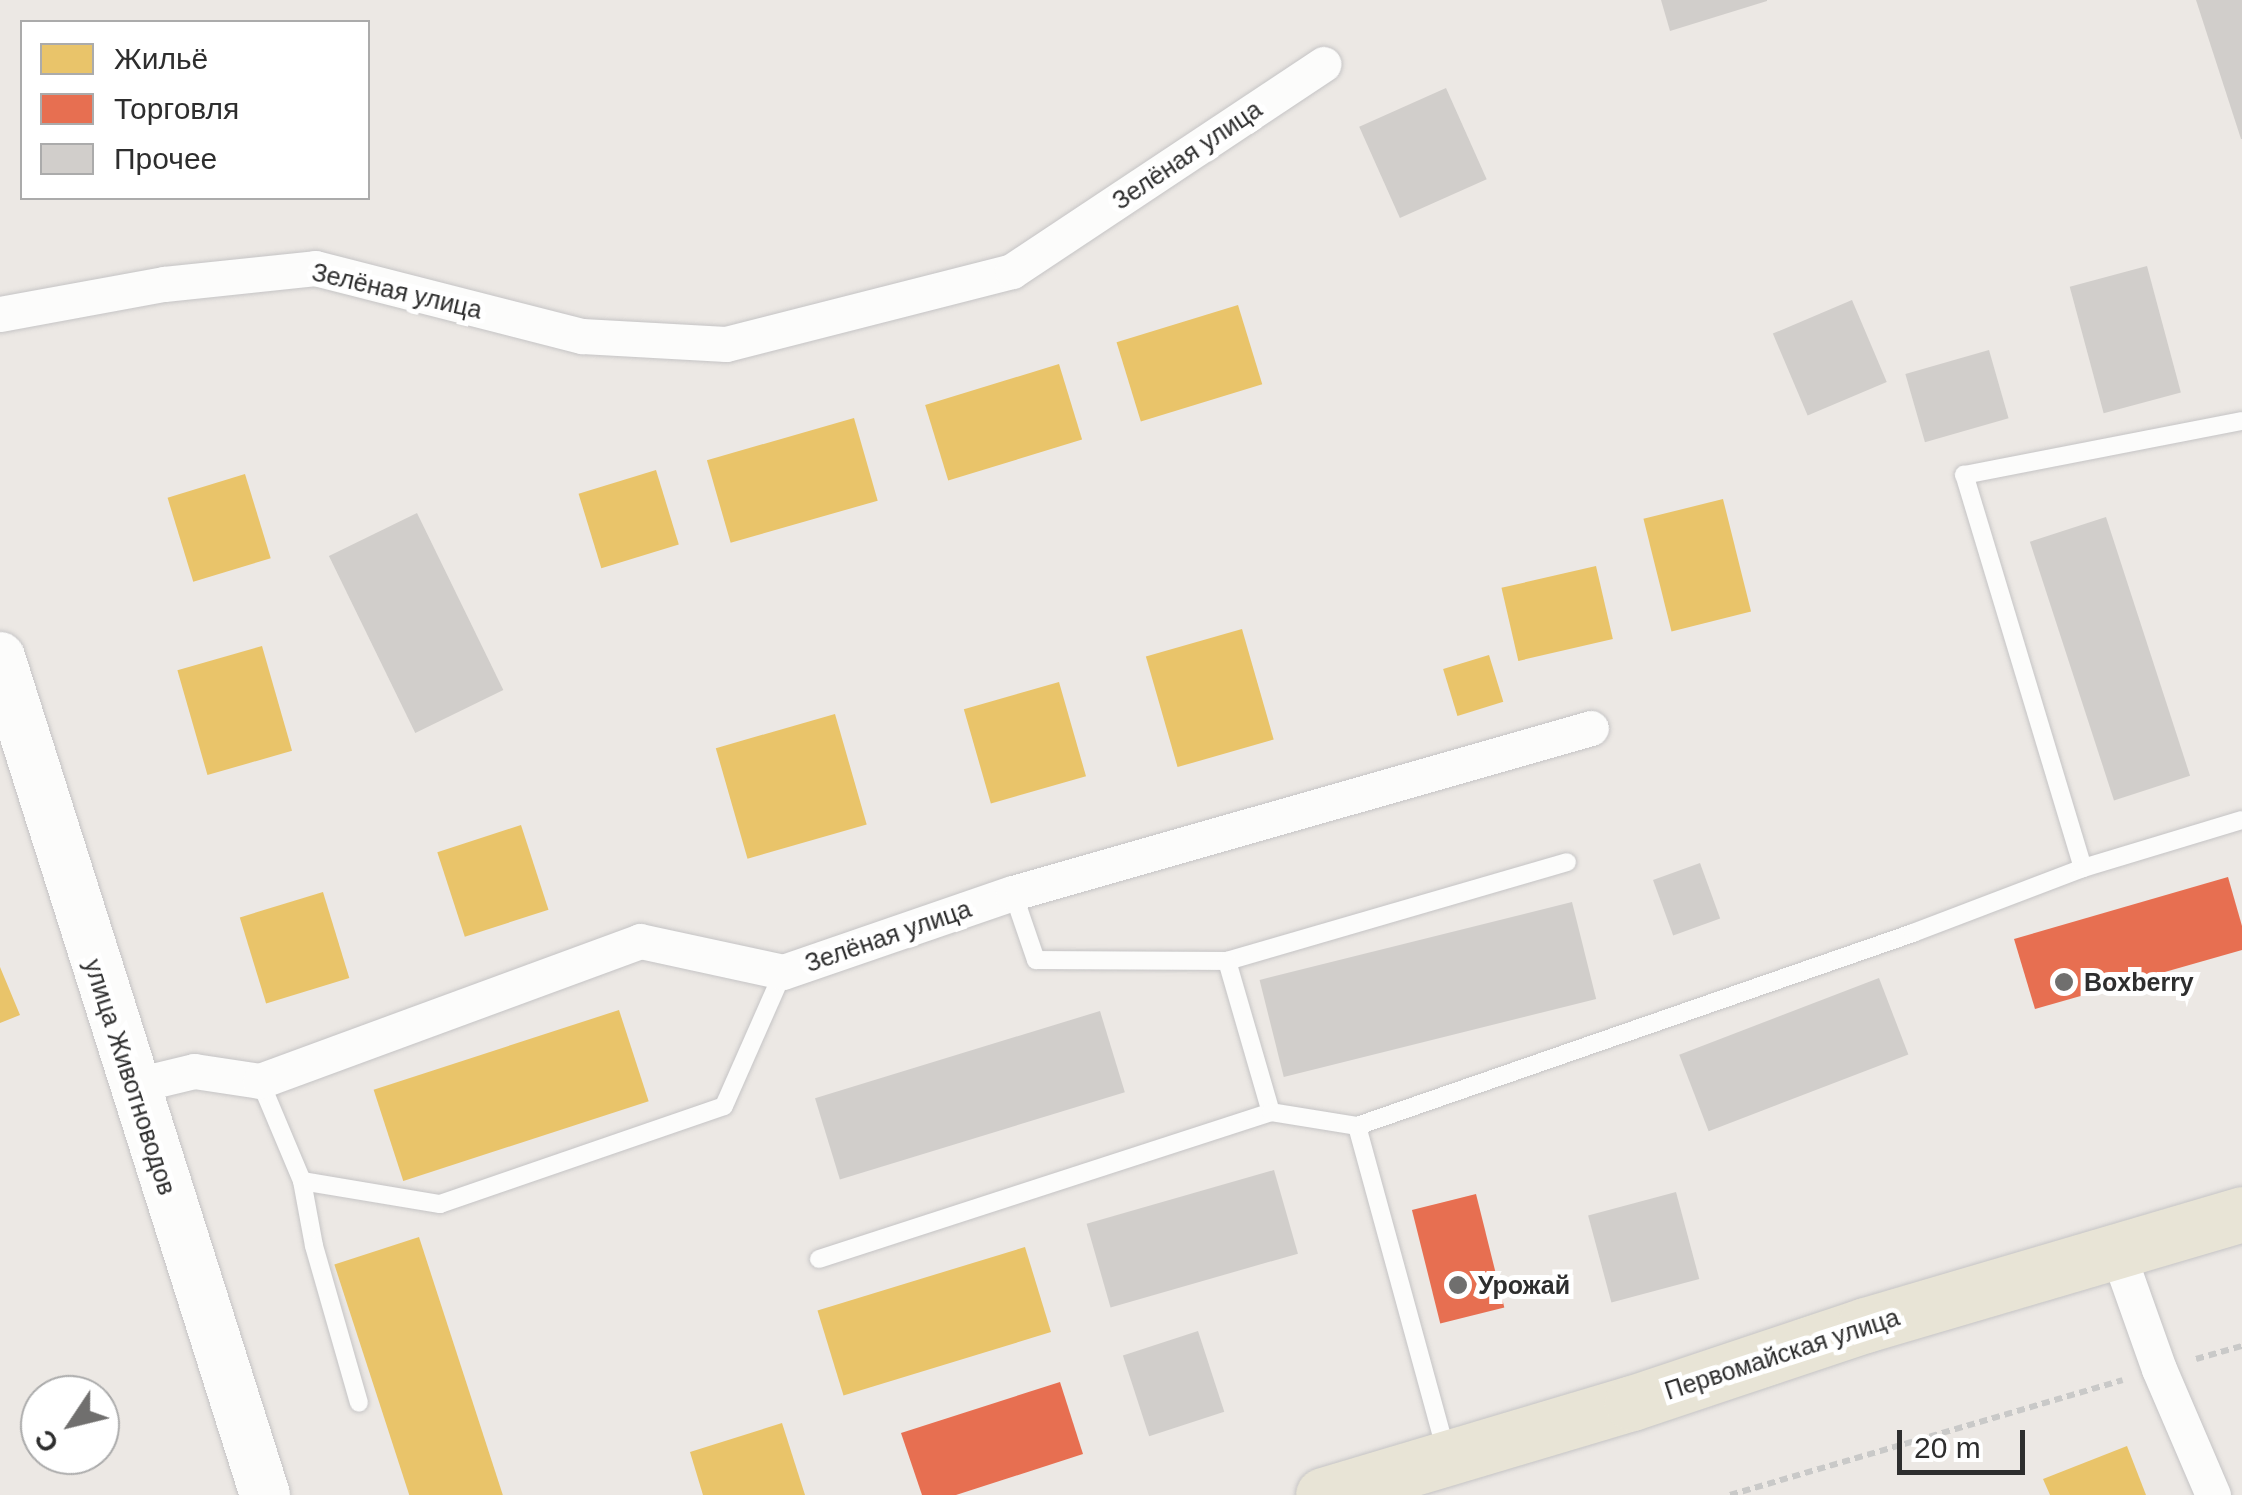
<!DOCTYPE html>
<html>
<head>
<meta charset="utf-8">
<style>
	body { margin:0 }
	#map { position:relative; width:2242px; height:1495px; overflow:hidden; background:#ece8e4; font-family:Arial,sans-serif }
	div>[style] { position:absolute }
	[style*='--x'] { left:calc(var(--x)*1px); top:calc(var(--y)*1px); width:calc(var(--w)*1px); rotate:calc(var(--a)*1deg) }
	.homes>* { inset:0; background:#e9c46a; transform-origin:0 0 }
	.shops>* { inset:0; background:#e76f51; transform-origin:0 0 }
	.building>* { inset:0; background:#d1cecb; transform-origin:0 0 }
	.path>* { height:6px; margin-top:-3px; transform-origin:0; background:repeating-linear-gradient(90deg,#c9c9c8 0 8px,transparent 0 13px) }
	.roads { filter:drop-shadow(0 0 2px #c5c4c5) drop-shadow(0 0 2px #c5c4c5) }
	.service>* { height:18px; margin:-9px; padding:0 9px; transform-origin:9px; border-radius:9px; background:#fcfcfb }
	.minor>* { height:35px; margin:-17.5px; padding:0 17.5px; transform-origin:17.5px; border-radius:17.5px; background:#fcfcfb }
	.secondary>* { height:50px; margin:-25px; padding:0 25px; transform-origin:25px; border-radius:25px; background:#fcfcfb }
	.primary>* { height:55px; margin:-27.5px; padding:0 27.5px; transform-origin:27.5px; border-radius:27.5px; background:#e8e4d6 }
	.dots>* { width:28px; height:28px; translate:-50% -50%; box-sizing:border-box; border:5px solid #fff; border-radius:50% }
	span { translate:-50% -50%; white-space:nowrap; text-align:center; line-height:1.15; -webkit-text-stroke:10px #fff; paint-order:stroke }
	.street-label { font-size:25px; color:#2e2e2e }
	.poi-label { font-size:25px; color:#2e2e2e; font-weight:700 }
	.left { translate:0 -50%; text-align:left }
	.legend { position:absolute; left:20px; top:20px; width:350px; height:180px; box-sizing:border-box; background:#fff; border:2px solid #ababab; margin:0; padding:12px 18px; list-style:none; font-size:30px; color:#2e2e2e }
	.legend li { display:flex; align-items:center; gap:20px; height:50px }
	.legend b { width:50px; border:2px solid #ababab }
	.north { position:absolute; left:20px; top:1375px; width:100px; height:100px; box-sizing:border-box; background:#fff; border:2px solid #ababab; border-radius:50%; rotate:235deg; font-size:28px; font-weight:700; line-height:40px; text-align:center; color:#2e2e2e }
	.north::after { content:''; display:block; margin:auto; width:35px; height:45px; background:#706f6e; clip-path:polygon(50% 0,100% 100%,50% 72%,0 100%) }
	.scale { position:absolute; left:1897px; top:1430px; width:128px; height:45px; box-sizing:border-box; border:5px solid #2e2e2e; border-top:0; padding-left:12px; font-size:30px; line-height:35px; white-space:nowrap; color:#2e2e2e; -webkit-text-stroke:8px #fff; paint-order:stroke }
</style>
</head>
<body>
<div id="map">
	<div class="homes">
		<div style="left:1238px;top:305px;width:83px;height:127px;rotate:73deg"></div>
		<div style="left:1059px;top:364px;width:79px;height:140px;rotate:73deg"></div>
		<div style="left:854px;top:418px;width:86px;height:153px;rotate:74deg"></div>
		<div style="left:656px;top:470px;width:78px;height:81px;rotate:73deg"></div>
		<div style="left:245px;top:474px;width:88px;height:81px;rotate:73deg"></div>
		<div style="left:1723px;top:499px;width:116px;height:82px;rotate:76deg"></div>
		<div style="left:1596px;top:566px;width:75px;height:97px;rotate:77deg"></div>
		<div style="left:1242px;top:629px;width:115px;height:100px;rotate:74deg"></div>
		<div style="left:262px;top:646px;width:109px;height:88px;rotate:74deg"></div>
		<div style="left:1489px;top:655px;width:49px;height:48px;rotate:73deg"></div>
		<div style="left:1059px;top:682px;width:98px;height:99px;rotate:74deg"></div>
		<div style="left:835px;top:714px;width:115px;height:124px;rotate:74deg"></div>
		<div style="left:521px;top:825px;width:89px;height:88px;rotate:72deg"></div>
		<div style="left:323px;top:892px;width:90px;height:87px;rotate:73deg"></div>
		<div style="clip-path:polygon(0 967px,20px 1015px,0 1023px)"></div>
		<div style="left:619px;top:1010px;width:96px;height:258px;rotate:72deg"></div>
		<div style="left:419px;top:1237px;width:272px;height:89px;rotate:72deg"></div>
		<div style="left:1025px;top:1247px;width:89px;height:217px;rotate:73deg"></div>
		<div style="clip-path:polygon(782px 1423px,805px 1495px,703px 1495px,690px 1452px)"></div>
		<div style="clip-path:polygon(2127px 1446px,2146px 1495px,2050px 1495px,2043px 1479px)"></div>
	</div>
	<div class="shops">
		<div style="clip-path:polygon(2228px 877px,2242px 926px,2242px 950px,2035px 1009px,2014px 939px)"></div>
		<div style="left:1476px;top:1194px;width:117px;height:66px;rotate:76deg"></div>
		<div style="clip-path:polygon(1060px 1382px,1083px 1454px,956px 1495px,922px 1495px,901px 1433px)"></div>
	</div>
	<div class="building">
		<div style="clip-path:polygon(1661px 0,1767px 0,1767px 1px,1670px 31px)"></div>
		<div style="clip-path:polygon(2196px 0,2242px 0,2242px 139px,2241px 139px)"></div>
		<div style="left:1446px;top:88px;width:100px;height:95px;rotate:66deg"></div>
		<div style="left:2147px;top:266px;width:131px;height:80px;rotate:75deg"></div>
		<div style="left:1852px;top:300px;width:89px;height:86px;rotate:67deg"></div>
		<div style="left:1989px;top:350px;width:71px;height:87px;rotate:74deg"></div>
		<div style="left:417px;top:513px;width:197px;height:98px;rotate:64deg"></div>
		<div style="left:2106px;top:517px;width:272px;height:80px;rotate:72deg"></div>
		<div style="left:1700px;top:863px;width:59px;height:50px;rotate:70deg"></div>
		<div style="left:1572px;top:902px;width:100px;height:322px;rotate:76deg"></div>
		<div style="left:1879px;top:978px;width:82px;height:214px;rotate:69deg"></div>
		<div style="left:1100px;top:1011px;width:85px;height:298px;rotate:73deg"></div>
		<div style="left:1274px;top:1170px;width:87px;height:195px;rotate:74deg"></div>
		<div style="left:1676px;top:1192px;width:90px;height:91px;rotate:75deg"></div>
		<div style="left:1198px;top:1331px;width:85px;height:79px;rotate:72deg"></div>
	</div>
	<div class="path">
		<div style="--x:2196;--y:1359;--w:48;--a:-15.8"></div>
		<div style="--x:1730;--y:1495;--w:409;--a:-16.3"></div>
	</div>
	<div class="roads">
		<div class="service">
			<div style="--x:2083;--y:868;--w:411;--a:-106.8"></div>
			<div style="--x:1964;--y:475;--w:283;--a:-11"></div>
			<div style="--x:1013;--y:893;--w:71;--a:71.1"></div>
			<div style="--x:1036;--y:960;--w:191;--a:0.3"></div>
			<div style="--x:1227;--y:961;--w:354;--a:-16.2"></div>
			<div style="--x:1227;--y:961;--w:157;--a:73.8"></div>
			<div style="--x:260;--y:1081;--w:108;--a:67.2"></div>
			<div style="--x:302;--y:1181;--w:66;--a:79.5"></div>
			<div style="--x:314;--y:1246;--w:163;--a:74"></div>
			<div style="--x:1357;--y:1126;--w:337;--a:74.7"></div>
			<div style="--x:302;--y:1181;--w:140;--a:9.5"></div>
			<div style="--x:440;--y:1204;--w:300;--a:-19"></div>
			<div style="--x:724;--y:1106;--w:146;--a:-66.2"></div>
			<div style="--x:819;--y:1259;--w:475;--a:-18"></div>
			<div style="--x:1271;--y:1112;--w:87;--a:9.2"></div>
			<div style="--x:1357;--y:1126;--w:589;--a:-19.14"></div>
			<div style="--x:1913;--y:933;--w:182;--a:-20.9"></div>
			<div style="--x:2083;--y:868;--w:166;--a:-16.8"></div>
		</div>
		<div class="minor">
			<div style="--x:0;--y:314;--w:167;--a:-10.4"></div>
			<div style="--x:164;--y:284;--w:152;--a:-6"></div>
			<div style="--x:315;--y:268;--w:276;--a:14.3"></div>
			<div style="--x:582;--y:336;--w:144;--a:3.2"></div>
			<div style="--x:726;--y:344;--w:295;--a:-14.3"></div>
			<div style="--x:1012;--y:271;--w:374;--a:-33.6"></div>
			<div style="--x:132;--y:1086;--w:64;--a:-13.6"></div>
			<div style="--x:194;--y:1071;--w:67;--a:8.6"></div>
			<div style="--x:260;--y:1081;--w:405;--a:-20.2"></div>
			<div style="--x:640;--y:941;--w:146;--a:12.2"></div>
			<div style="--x:783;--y:972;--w:243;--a:-19"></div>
			<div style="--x:1013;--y:893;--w:601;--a:-15.93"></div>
			<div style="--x:2117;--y:1251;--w:125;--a:70.4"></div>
			<div style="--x:2159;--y:1369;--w:137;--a:66.8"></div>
		</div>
		<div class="secondary">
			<div style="--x:0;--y:657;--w:879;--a:72.45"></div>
		</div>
		<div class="primary">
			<div style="--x:1323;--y:1495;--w:322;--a:-16.6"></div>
			<div style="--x:1632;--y:1403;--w:246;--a:-18.5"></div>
			<div style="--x:1865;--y:1325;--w:393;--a:-16.4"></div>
		</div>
	</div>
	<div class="dots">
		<div style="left:2064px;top:982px;background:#706f6e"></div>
		<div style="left:1458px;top:1285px;background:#706f6e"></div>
	</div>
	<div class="street-label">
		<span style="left:1187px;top:155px;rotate:-34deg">Зелёная улица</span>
		<span style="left:397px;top:291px;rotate:13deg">Зелёная улица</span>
		<span style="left:888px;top:936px;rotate:-19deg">Зелёная улица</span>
		<span style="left:130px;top:1077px;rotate:72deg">улица Животноводов</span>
		<span style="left:1782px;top:1354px;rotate:-18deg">Первомайская улица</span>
	</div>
	<div class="poi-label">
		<span class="left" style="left:2084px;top:982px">Boxberry</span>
		<span class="left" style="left:1478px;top:1285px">Урожай</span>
	</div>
	<ul class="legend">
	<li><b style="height:28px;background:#e9c46a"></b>Жильё</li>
	<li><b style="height:28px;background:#e76f51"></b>Торговля</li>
	<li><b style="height:28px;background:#d1cecb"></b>Прочее</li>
	</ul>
	<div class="north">С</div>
	<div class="scale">20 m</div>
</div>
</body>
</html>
